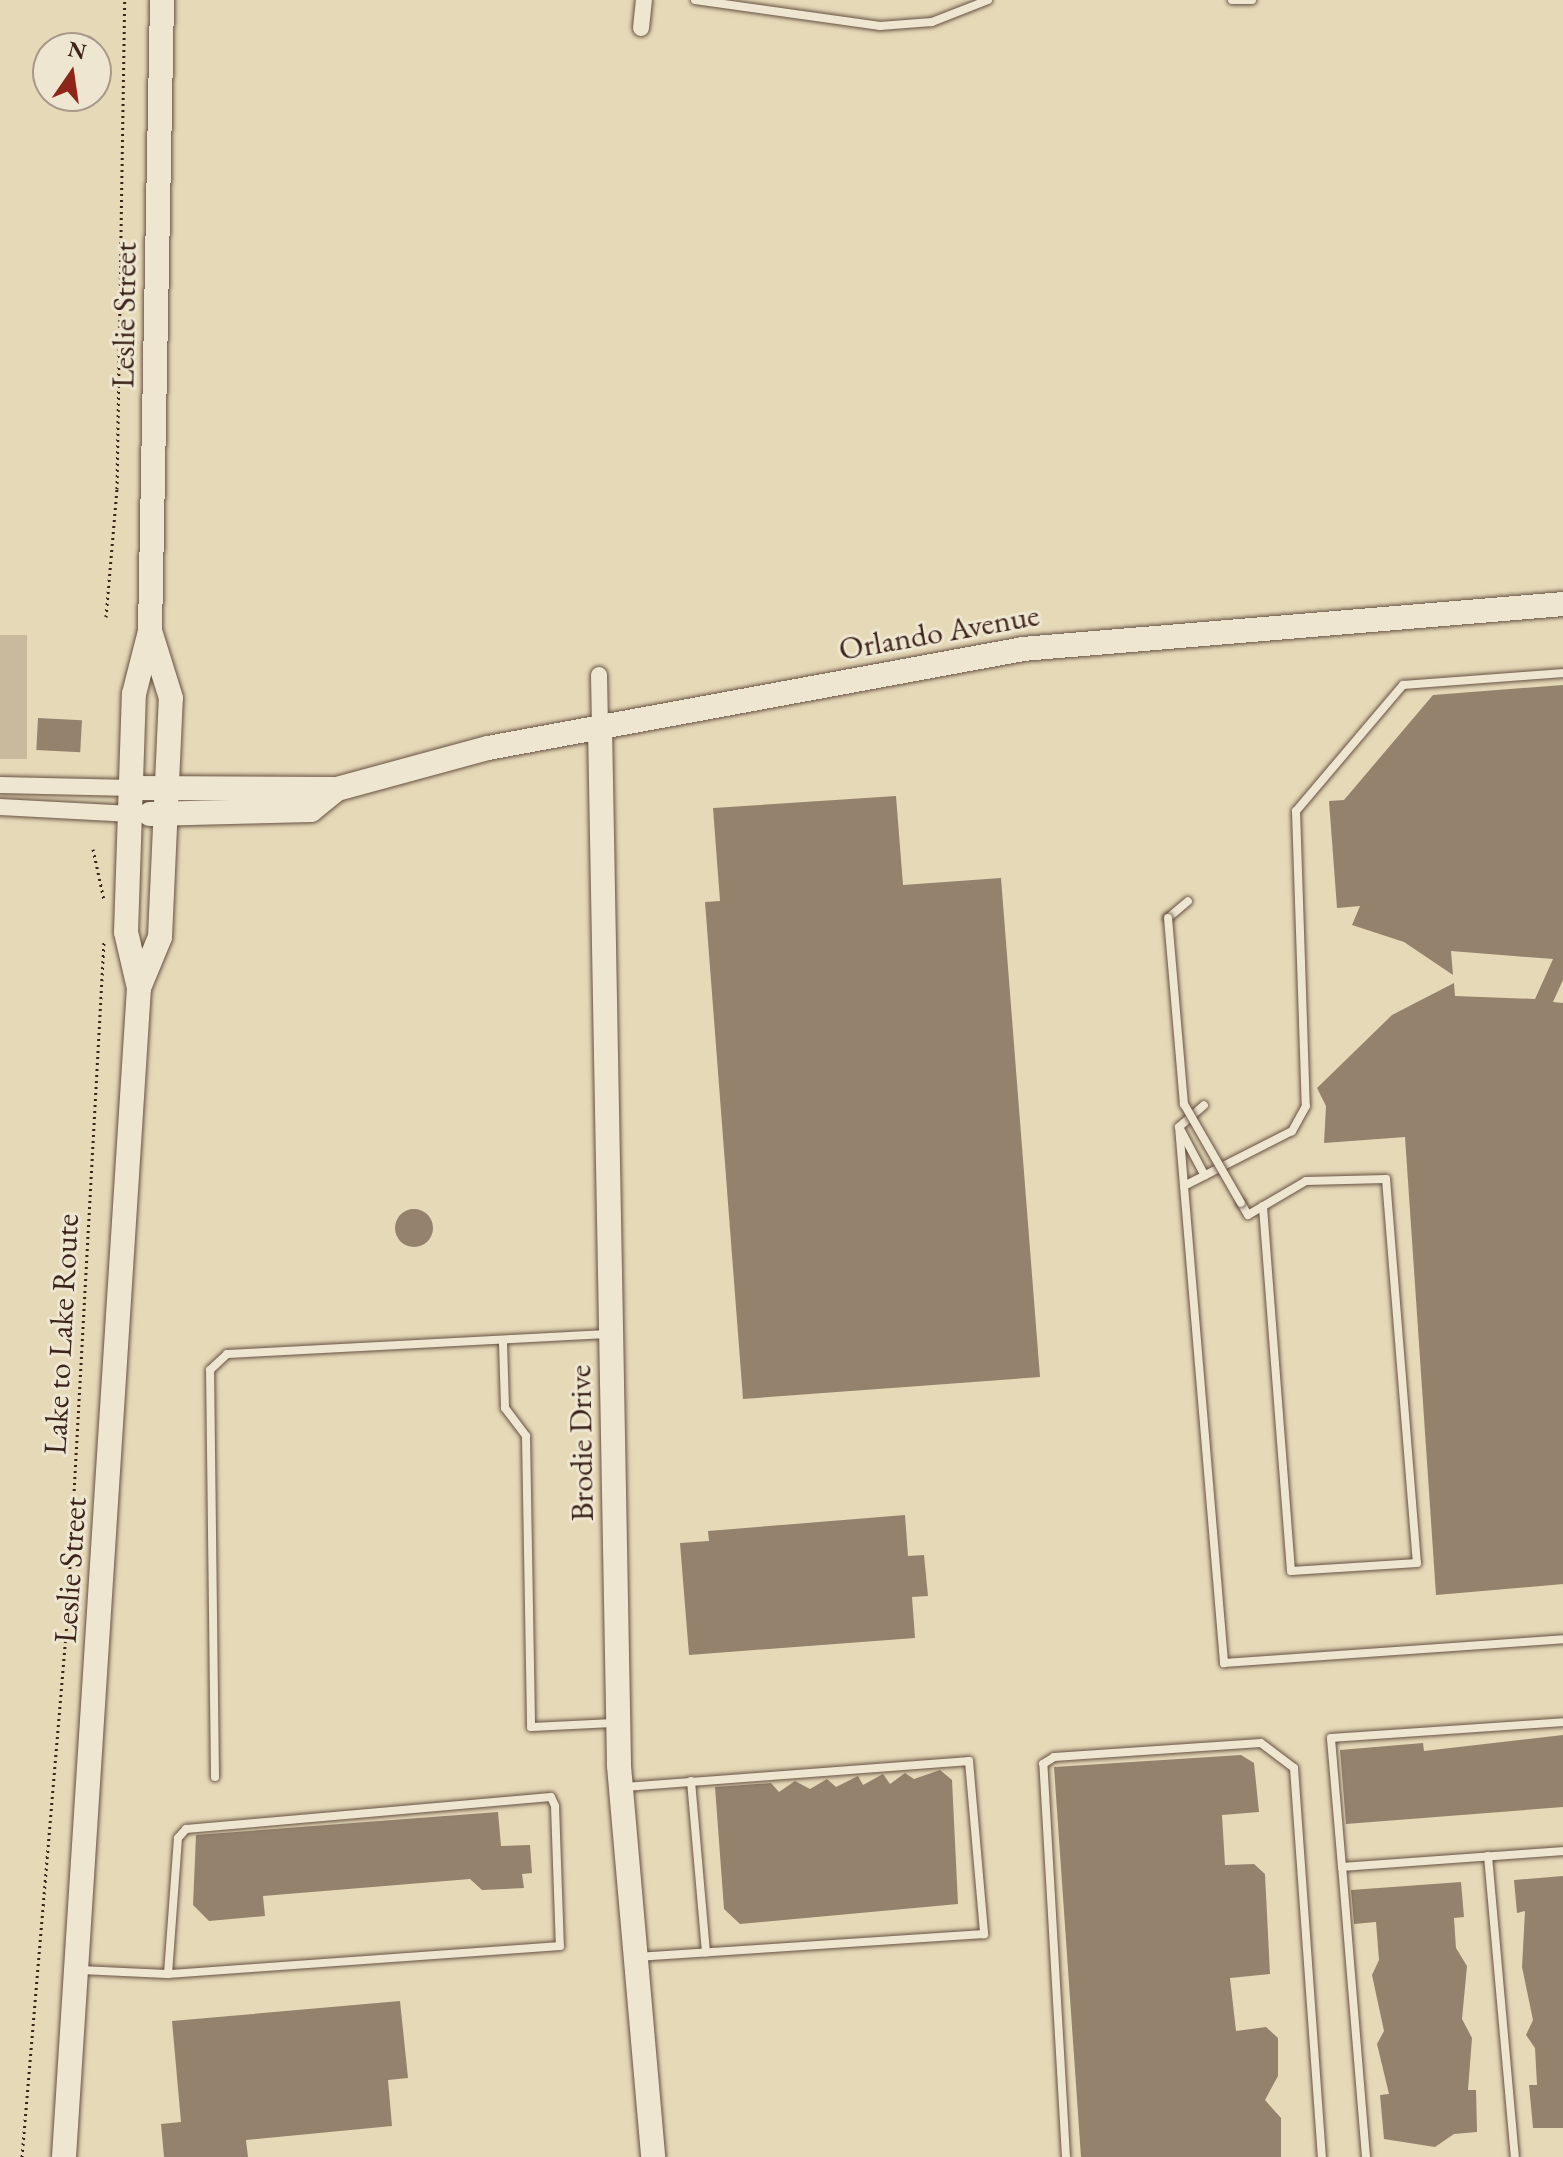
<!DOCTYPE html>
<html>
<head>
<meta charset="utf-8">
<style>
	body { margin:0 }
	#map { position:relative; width:1563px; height:2157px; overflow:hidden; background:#e6d9b8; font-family:"EB Garamond",serif }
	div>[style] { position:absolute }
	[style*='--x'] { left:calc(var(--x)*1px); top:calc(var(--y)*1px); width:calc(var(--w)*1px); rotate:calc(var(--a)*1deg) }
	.green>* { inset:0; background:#c9ba9d; transform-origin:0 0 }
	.building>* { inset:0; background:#94826d; transform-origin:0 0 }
	.round { border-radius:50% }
	.path>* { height:3px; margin-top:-1.5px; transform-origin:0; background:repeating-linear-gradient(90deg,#3c241b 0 2px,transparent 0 6px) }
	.roads { filter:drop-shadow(0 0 2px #665142) drop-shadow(0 0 2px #665142) }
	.lane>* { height:8px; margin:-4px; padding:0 4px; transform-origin:4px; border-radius:4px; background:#efe6d1 }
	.street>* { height:16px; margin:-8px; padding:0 8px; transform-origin:8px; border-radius:8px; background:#efe6d1 }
	.secondary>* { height:24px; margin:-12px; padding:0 12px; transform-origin:12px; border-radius:12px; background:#efe6d1 }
	.bridges { filter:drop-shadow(0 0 2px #665142) drop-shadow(0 0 2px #665142) }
	.lane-bridge>* { height:8px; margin:-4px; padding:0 4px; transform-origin:4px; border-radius:4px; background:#efe6d1 }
	span { translate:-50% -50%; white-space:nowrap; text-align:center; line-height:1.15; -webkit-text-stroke:6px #efe6d1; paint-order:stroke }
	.street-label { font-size:32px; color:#3c241b }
	.north { position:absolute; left:32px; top:32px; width:80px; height:80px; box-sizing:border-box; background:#efe6d1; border:2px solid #a79888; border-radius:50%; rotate:13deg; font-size:22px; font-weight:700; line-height:32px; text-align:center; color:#3c241b }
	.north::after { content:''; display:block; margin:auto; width:28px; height:36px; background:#8f2418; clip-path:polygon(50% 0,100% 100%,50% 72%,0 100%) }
</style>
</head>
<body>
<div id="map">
	<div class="green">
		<div style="left:27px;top:635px;width:124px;height:27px;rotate:90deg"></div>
	</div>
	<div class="building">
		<div style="clip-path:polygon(1563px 685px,1563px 980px,1553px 1002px,1563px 1003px,1563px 1584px,1436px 1595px,1405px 1137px,1324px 1143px,1326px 1106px,1317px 1088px,1392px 1015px,1454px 983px,1455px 996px,1535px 999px,1553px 959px,1451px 951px,1453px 975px,1404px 942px,1352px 925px,1360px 906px,1337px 908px,1329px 801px,1344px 800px,1433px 695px)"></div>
		<div style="left:38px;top:718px;width:44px;height:32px;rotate:3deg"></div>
		<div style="clip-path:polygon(896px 796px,903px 885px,1001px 878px,1040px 1377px,743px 1399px,705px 902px,720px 901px,713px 808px)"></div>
		<div class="round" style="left:395px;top:1209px;width:38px;height:38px"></div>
		<div style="clip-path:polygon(905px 1515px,908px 1556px,924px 1555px,928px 1596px,912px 1597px,915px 1638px,689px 1655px,680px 1543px,709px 1541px,708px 1531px)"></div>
		<div style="clip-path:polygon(1563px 1735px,1563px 1807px,1346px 1824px,1340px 1750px,1423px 1743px,1424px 1751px)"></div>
		<div style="clip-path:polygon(1241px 1755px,1254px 1763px,1259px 1812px,1222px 1815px,1225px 1865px,1254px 1864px,1265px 1874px,1270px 1974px,1230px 1978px,1236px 2031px,1266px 2027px,1278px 2038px,1278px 2076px,1265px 2100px,1281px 2118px,1281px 2157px,1081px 2157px,1054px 1767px)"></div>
		<div style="clip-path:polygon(940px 1770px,952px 1780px,958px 1904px,740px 1924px,724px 1909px,715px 1787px,771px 1783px,779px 1792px,795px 1781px,810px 1789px,827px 1779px,836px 1787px,858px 1776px,863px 1785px,883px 1774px,890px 1784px,905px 1773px,914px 1779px)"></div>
		<div style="clip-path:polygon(498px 1812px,501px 1846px,530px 1845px,532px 1873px,522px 1874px,524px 1888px,482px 1890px,470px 1879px,263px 1896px,265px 1916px,209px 1921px,193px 1905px,196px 1835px)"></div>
		<div style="clip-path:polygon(1563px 1876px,1563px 2128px,1533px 2128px,1529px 2085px,1537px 2085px,1535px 2048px,1526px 2035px,1533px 2020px,1522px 1967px,1525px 1911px,1517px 1913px,1514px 1880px)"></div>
		<div style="clip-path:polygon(1461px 1882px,1464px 1917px,1454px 1918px,1456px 1948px,1467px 1966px,1462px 2019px,1472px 2038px,1468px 2090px,1476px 2090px,1477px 2132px,1454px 2134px,1435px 2147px,1384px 2139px,1380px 2095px,1389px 2094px,1377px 2044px,1384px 2031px,1372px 1975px,1379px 1960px,1376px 1922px,1354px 1924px,1351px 1890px)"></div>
		<div style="clip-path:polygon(400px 2001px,408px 2078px,388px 2080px,392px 2126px,246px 2140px,248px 2157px,164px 2157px,161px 2124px,181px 2122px,172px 2021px)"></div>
	</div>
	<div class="path">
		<div style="--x:106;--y:617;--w:128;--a:-85.1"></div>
		<div style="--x:117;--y:489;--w:489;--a:-89.1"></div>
		<div style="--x:93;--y:849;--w:52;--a:77.8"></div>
		<div style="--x:22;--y:2157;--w:537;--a:-85.19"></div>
		<div style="--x:67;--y:1622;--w:683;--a:-86.89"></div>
	</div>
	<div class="roads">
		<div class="lane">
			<div style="--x:695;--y:0;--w:187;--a:8"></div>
			<div style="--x:880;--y:26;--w:52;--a:-4.4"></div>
			<div style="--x:932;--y:22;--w:60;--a:-21.4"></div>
			<div style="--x:1232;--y:0;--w:20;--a:0"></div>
			<div style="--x:1563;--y:673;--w:160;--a:175.7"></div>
			<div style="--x:1403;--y:685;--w:165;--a:130.3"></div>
			<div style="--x:1296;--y:811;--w:295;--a:88.1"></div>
			<div style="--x:1306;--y:1106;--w:29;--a:119"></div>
			<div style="--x:1292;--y:1131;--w:121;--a:153"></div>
			<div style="--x:1184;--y:1186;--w:479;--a:85.2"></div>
			<div style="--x:1224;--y:1663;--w:340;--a:-4"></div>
			<div style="--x:1168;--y:918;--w:26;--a:-40"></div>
			<div style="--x:1179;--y:1127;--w:55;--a:62"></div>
			<div style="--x:1184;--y:1186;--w:59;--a:-94.8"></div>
			<div style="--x:1179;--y:1127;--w:33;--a:-41"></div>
			<div style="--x:1241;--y:1203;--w:14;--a:60"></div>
			<div style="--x:1248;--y:1215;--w:67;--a:-30.4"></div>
			<div style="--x:1306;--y:1181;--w:80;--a:-1.4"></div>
			<div style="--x:1386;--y:1179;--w:385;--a:85.4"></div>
			<div style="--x:1417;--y:1563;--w:126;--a:176.4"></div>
			<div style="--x:1291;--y:1571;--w:366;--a:-94.4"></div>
			<div style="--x:503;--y:1343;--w:65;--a:88.2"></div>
			<div style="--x:505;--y:1408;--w:35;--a:53"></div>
			<div style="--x:526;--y:1436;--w:291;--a:89"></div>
			<div style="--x:531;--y:1727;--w:83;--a:-2.8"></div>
			<div style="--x:215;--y:1777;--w:407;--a:-90.7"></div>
			<div style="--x:210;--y:1370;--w:23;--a:-43"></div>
			<div style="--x:227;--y:1354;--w:381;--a:-3"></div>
			<div style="--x:691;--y:1781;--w:172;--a:85"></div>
			<div style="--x:625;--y:1787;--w:345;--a:-4.3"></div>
			<div style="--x:969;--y:1761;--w:174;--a:85"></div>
			<div style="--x:984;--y:1934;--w:348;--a:176.2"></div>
			<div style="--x:1488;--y:1856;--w:302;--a:84.9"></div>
			<div style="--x:1342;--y:1867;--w:129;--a:-94.9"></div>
			<div style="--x:1331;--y:1738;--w:233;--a:-3.9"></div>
			<div style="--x:79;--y:1970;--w:89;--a:2.6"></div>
			<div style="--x:168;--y:1974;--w:136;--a:-85.8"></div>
			<div style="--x:178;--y:1838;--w:12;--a:-48"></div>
			<div style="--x:186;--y:1829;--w:366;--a:-5"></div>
			<div style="--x:551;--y:1797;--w:10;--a:66"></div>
			<div style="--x:555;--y:1806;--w:140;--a:88"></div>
			<div style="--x:560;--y:1946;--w:393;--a:175.9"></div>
			<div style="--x:1066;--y:2157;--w:394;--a:-93.3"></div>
			<div style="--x:1043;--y:1764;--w:13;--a:-32"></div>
			<div style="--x:1054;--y:1757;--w:207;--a:-3.9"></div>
			<div style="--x:1261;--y:1743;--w:41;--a:37.1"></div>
			<div style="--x:1294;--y:1768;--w:390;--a:85.9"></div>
			<div style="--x:1366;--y:2157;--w:291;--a:-94.7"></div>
			<div style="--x:1342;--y:1867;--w:222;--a:-4.1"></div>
		</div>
		<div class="street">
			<div style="--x:641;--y:28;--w:28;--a:-84"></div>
			<div style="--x:599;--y:675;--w:52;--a:88.9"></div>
			<div style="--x:0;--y:785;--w:133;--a:1.3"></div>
			<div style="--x:0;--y:807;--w:132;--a:3"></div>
		</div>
		<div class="secondary">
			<div style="--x:600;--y:727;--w:1039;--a:88.95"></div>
			<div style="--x:619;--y:1766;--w:392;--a:85"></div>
			<div style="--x:133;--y:788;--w:204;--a:0.3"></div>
			<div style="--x:337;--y:789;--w:156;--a:-15.2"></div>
			<div style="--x:488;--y:748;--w:544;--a:-10.48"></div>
			<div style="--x:1023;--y:649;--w:542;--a:-4.76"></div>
			<div style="--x:150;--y:814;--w:161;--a:-1.4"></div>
			<div style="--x:311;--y:810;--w:33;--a:-39"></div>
			<div style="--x:139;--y:988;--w:55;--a:-67.6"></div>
			<div style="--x:160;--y:937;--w:239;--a:-87.4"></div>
			<div style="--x:171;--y:698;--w:70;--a:-107.4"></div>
			<div style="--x:64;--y:2157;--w:1171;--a:-86.33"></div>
			<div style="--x:139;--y:988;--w:57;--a:-103.1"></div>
			<div style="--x:126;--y:932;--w:238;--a:-88.1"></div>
			<div style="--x:134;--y:694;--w:65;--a:-75.7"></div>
			<div style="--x:150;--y:631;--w:631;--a:-88.91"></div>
		</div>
	</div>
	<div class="bridges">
		<div class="lane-bridge">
			<div style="--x:1168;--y:918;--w:187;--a:85.1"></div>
			<div style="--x:1184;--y:1104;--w:114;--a:60.1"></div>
		</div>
	</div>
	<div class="street-label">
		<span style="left:124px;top:315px;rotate:-89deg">Leslie Street</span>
		<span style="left:939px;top:632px;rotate:-10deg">Orlando Avenue</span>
		<span style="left:61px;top:1334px;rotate:-87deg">Lake to Lake Route</span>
		<span style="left:581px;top:1443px;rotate:-91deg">Brodie Drive</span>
		<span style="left:70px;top:1570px;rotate:-86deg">Leslie Street</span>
	</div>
	<div class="north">N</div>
</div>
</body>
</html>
